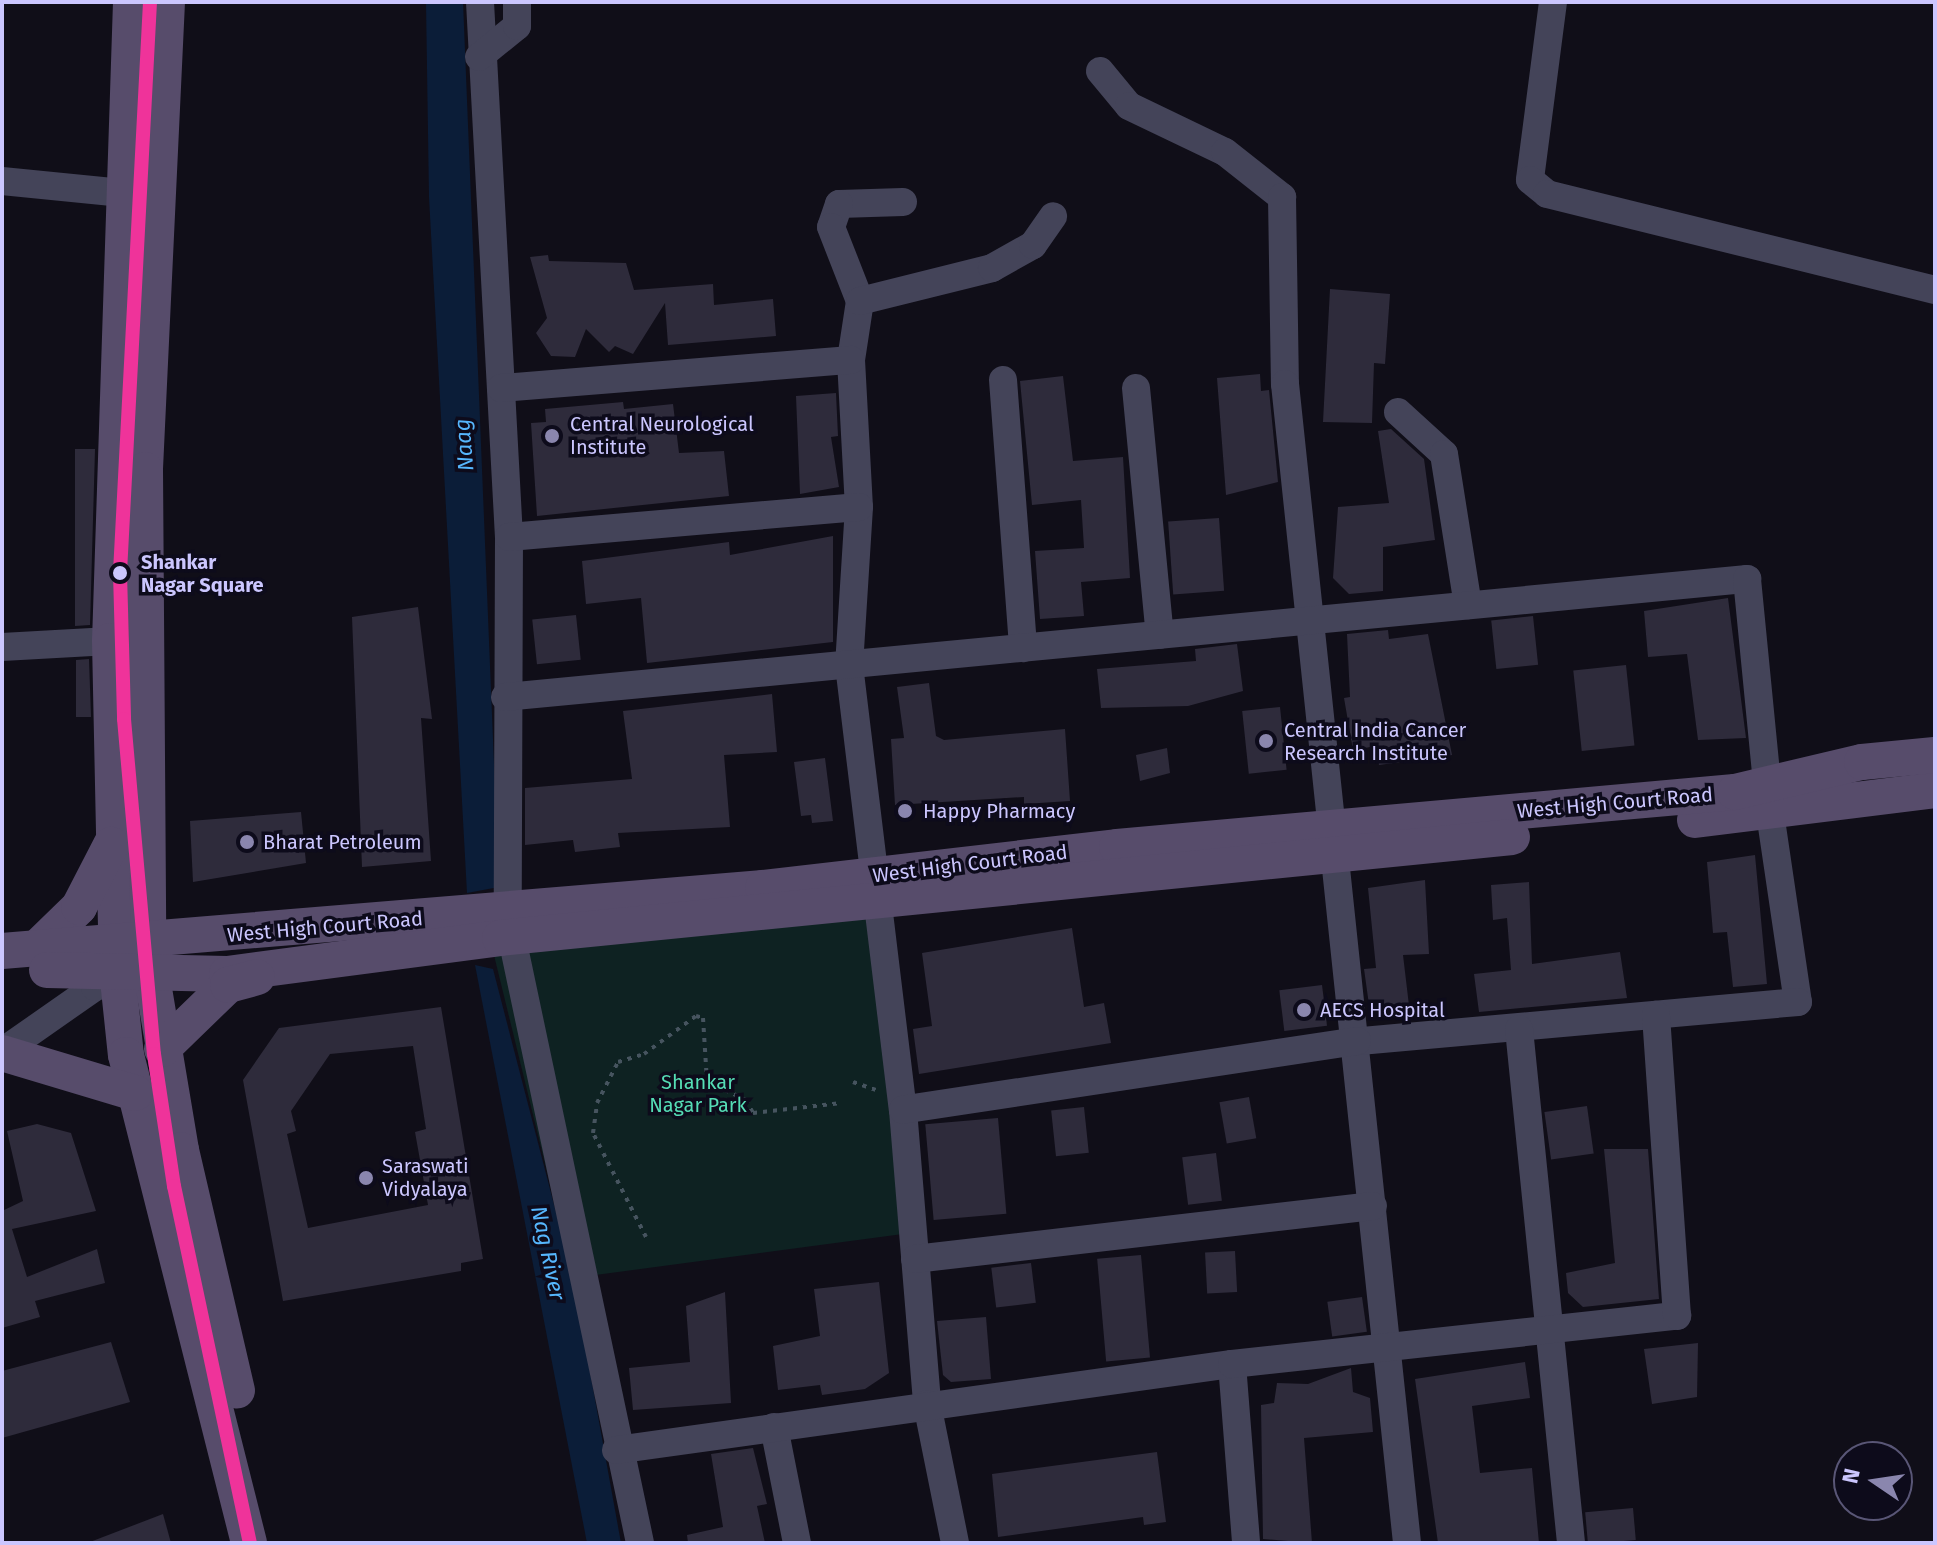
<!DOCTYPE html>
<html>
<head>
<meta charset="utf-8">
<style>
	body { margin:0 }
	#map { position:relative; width:1937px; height:1545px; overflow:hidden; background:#100e18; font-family:"Fira Sans",sans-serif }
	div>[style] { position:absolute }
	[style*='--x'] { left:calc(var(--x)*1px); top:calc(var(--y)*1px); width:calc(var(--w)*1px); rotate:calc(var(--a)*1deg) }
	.green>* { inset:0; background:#0e2222 }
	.water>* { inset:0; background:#0b1d38 }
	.building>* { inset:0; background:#2e2b3b; transform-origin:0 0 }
	.path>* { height:4px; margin-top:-2px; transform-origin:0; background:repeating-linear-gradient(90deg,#46545f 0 4px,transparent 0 10px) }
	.minor>* { height:28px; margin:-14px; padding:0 14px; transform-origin:14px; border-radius:14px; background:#444459 }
	.major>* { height:36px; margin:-18px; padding:0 18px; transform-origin:18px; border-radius:18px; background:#574c6b }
	.metro-1>* { height:14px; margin:-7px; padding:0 7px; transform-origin:7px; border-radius:7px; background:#ef339a }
	.dots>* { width:22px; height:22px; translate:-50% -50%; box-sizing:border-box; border:4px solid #0d0b1b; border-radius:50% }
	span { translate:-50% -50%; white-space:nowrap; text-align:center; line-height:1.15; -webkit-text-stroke:7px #0d0b1b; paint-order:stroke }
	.poi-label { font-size:20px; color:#cbc6fe }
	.left { translate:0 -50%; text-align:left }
	.stop-label { font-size:20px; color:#cbc6fe; font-weight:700 }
	.street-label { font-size:20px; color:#cbc6fe }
	.park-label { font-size:20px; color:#55dcb5 }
	.water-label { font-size:22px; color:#56b6fd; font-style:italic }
	.frame { position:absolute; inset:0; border:4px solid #cbc6fe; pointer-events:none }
	.north { position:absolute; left:1833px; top:1441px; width:80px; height:80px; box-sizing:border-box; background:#0d0b1b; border:2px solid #595676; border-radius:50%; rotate:283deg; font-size:22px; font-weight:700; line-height:32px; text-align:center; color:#cbc6fe }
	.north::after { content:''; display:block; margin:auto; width:28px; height:36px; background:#8a86ae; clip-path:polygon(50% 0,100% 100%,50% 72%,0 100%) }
</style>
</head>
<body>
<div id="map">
	<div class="green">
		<div style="clip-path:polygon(875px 910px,903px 1234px,573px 1278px,492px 947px)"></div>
	</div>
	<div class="water">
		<div style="clip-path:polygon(426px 2px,463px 2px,499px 887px,467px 893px,429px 197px)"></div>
		<div style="clip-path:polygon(475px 965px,493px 969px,573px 1278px,621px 1543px,587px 1543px)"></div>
	</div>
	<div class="building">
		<div style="clip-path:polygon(548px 255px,549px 261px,626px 263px,634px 290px,713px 284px,714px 305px,773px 299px,776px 336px,668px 345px,665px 303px,633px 354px,615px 346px,609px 352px,586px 329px,575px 357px,551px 356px,536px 333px,547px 318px,530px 257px)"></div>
		<div style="clip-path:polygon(1330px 289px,1390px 294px,1385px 364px,1374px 363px,1372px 423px,1323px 422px)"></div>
		<div style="clip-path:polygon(1260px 374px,1261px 391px,1269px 390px,1278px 482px,1226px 495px,1217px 378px)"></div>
		<div style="clip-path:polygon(1063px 376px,1073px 461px,1123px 457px,1130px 578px,1081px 582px,1084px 616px,1040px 619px,1035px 551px,1084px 548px,1081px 500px,1032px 505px,1020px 381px)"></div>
		<div style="clip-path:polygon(836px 393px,838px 436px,831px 437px,839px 487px,800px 494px,796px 396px)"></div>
		<div style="clip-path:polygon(623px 402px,624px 409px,673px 404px,679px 453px,724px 451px,729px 496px,537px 516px,531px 423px,546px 422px,545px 409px)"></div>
		<div style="clip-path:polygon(1391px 429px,1424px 459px,1435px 540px,1383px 547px,1383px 591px,1349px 594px,1333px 578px,1338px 507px,1389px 503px,1378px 431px)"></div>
		<div style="clip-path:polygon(75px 449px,95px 449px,90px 625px,75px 626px)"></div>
		<div style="left:1219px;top:518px;width:73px;height:51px;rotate:86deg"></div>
		<div style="clip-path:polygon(833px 536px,833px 642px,647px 663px,641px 598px,586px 604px,582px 561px,729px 542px,730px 555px)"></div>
		<div style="clip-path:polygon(1728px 598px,1746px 738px,1698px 740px,1687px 654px,1648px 657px,1644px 611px)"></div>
		<div style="clip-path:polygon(418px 607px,432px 719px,421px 718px,431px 861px,362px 867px,352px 617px)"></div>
		<div style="left:576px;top:615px;width:45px;height:44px;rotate:84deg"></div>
		<div style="left:1533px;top:616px;width:49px;height:42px;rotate:84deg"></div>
		<div style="clip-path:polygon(1388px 630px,1389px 639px,1428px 634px,1452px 755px,1379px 765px,1376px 746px,1353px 750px,1344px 698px,1350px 697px,1347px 634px)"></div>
		<div style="clip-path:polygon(1237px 644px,1243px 691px,1188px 706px,1101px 708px,1097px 669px,1196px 661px,1195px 649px)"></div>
		<div style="clip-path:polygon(89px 659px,91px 717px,76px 717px,76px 660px)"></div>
		<div style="left:1626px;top:665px;width:81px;height:53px;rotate:84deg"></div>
		<div style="clip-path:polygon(929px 683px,936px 736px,944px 740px,1065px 729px,1070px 801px,1024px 804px,1024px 797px,895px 805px,891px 739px,904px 738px,897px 687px)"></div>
		<div style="clip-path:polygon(772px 694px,777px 752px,724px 755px,730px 827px,618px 833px,620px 847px,575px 852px,573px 840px,525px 845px,525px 788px,632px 779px,623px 711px)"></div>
		<div style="left:1280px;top:707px;width:63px;height:38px;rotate:84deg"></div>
		<div style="clip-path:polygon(1167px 748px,1170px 773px,1140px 781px,1136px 755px)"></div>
		<div style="clip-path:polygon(825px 758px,833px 821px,812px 823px,811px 815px,801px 816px,794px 762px)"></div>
		<div style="clip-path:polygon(301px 812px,306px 863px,193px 882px,190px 821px)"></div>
		<div style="clip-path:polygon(1755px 855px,1767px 984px,1733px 987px,1727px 932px,1713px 933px,1707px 862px)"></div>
		<div style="clip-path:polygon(1425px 880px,1429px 954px,1403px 955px,1410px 1014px,1371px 1019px,1364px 969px,1376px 968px,1368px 888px)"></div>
		<div style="clip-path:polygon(1529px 882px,1532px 964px,1620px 952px,1627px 998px,1479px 1012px,1474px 974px,1511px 970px,1507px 918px,1493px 920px,1491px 885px)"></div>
		<div style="clip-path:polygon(1072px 928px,1084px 1007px,1104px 1003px,1111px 1043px,919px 1074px,913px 1029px,932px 1026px,922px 953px)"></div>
		<div style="left:1322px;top:985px;width:41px;height:43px;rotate:83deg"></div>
		<div style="clip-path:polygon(evenodd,441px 1007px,483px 1259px,461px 1263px,461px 1271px,283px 1301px,243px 1080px,279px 1028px,441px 1007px,413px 1046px,426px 1129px,415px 1132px,428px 1205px,308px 1228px,287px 1134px,296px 1131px,291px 1111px,330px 1054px,413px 1046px)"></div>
		<div style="left:1249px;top:1097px;width:42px;height:30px;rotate:80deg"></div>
		<div style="left:1587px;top:1106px;width:48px;height:43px;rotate:82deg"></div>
		<div style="left:1084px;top:1107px;width:46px;height:33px;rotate:84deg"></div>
		<div style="left:998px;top:1118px;width:96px;height:73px;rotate:85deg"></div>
		<div style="clip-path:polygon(37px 1124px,71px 1133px,96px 1211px,12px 1229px,27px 1277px,97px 1249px,105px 1283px,35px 1301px,40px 1317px,2px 1328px,2px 1211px,23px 1201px,7px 1131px)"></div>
		<div style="clip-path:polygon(1604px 1149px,1648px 1149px,1659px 1299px,1583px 1307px,1568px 1293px,1566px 1273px,1615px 1263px)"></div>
		<div style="left:1216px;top:1153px;width:48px;height:34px;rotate:83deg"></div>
		<div style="left:1235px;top:1251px;width:41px;height:30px;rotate:87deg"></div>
		<div style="left:1141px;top:1255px;width:103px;height:44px;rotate:85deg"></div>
		<div style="left:1031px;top:1263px;width:40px;height:40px;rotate:83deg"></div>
		<div style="clip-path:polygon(879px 1282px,889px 1373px,865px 1389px,822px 1395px,820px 1385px,778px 1390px,773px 1346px,820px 1336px,814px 1289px)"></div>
		<div style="clip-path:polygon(725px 1292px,731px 1403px,633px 1410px,629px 1368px,690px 1362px,686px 1306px)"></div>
		<div style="left:1362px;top:1297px;width:35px;height:35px;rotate:82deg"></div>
		<div style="clip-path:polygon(986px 1317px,991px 1379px,951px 1382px,943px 1375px,937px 1321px)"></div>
		<div style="clip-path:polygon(111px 1342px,130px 1402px,2px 1438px,2px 1371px)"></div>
		<div style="clip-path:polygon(1698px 1343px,1697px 1397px,1652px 1404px,1644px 1349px)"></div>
		<div style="clip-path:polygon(1525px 1362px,1530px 1398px,1472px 1406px,1480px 1473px,1532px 1468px,1539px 1543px,1438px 1543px,1415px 1379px)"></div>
		<div style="clip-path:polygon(1351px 1368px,1353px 1392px,1370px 1398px,1373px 1432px,1304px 1438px,1312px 1543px,1263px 1539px,1261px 1405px,1274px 1403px,1277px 1383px,1308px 1384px)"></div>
		<div style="clip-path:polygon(753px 1448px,767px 1504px,757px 1506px,765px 1543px,688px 1543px,687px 1535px,723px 1527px,711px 1454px)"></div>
		<div style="clip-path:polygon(1157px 1452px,1166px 1522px,1144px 1525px,1143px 1517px,998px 1537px,992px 1474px)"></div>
		<div style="left:1633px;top:1508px;width:32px;height:48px;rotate:85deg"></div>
		<div style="clip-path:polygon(163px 1514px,171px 1543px,91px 1543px,90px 1542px)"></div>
	</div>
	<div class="path">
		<div style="--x:853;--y:1082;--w:24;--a:19"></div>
		<div style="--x:646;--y:1237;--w:117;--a:-117"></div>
		<div style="--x:593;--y:1133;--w:30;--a:-82"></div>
		<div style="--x:597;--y:1103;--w:46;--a:-62.9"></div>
		<div style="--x:618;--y:1062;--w:27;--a:-17"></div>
		<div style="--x:644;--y:1054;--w:64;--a:-36.2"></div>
		<div style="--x:696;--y:1016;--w:7;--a:16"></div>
		<div style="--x:703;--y:1018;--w:63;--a:86.4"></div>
		<div style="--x:707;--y:1081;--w:43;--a:26"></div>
		<div style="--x:746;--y:1100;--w:15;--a:62"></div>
		<div style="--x:753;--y:1113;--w:89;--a:-6.5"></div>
	</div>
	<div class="minor">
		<div style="--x:480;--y:2;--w:536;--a:86.9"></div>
		<div style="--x:509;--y:537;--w:374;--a:90.2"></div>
		<div style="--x:1553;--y:2;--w:179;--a:97.4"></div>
		<div style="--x:1530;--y:180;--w:22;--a:39"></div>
		<div style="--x:1547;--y:194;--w:400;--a:13.9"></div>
		<div style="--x:479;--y:57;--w:49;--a:-39.2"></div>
		<div style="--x:517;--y:26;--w:24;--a:-90"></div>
		<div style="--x:1100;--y:71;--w:45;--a:50.4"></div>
		<div style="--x:1129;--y:106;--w:106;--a:25.6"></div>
		<div style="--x:1225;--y:152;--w:73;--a:38.3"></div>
		<div style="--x:1282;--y:197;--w:187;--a:89.1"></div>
		<div style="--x:1285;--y:384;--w:1165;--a:83.99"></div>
		<div style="--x:2;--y:181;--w:121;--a:5.7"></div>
		<div style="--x:903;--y:202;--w:64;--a:178.2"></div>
		<div style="--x:839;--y:204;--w:24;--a:109"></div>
		<div style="--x:831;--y:227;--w:79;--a:68.6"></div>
		<div style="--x:860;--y:301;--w:60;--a:98.7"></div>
		<div style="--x:851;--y:360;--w:147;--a:86.9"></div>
		<div style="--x:859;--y:507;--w:158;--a:93.6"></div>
		<div style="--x:849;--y:665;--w:448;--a:83.1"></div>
		<div style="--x:903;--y:1110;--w:295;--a:85.3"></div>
		<div style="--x:927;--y:1404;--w:142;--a:78.6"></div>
		<div style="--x:860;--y:301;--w:136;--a:-14"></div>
		<div style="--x:992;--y:268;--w:47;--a:-29.3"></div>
		<div style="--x:1033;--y:245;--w:35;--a:-55"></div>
		<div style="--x:1003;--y:380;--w:269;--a:85.7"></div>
		<div style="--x:501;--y:388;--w:351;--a:-4.6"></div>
		<div style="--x:1136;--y:388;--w:248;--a:84.5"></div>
		<div style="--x:1398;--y:412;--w:62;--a:42.4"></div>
		<div style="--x:1444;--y:454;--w:153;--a:81"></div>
		<div style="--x:509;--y:537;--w:351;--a:-4.9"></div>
		<div style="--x:2;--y:647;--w:108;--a:-3.2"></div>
		<div style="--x:505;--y:697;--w:1248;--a:-5.43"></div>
		<div style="--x:1747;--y:579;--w:235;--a:84.4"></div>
		<div style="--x:1770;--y:813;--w:191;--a:81.6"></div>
		<div style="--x:1798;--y:1002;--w:443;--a:174.9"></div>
		<div style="--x:1357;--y:1041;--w:459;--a:171.4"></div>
		<div style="--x:512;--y:938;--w:618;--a:78.05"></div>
		<div style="--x:1519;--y:1029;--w:517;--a:84.22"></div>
		<div style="--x:2;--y:1052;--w:113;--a:-35"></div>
		<div style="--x:95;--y:987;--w:34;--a:-87"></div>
		<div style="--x:915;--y:1259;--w:461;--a:-6.6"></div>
		<div style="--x:1232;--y:1364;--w:180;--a:85.5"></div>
		<div style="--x:774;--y:1427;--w:118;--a:78.8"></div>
		<div style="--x:616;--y:1450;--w:622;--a:-7.95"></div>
		<div style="--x:1232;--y:1364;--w:448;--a:-6.2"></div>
		<div style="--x:1677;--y:1316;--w:302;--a:-94"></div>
	</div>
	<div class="major">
		<div style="--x:131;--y:2;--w:639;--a:91.88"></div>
		<div style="--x:110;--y:641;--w:329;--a:88.8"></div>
		<div style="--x:117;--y:970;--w:85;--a:84"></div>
		<div style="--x:126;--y:1055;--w:503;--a:75.85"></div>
		<div style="--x:167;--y:2;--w:469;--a:92.7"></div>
		<div style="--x:145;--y:470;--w:483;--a:89.6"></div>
		<div style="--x:148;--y:953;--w:200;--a:80.5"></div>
		<div style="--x:181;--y:1150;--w:247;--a:76.9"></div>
		<div style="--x:1695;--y:820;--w:242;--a:-7.1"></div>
		<div style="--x:36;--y:949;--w:60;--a:-44.3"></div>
		<div style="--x:79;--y:907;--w:70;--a:-62.7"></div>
		<div style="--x:2;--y:951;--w:764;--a:-4.73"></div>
		<div style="--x:763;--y:888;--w:356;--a:-6.6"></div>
		<div style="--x:1117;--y:847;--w:620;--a:-5.09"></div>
		<div style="--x:1735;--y:792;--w:130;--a:-13.3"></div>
		<div style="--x:1862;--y:762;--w:73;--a:-5.5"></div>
		<div style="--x:47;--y:970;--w:180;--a:1.3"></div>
		<div style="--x:227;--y:974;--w:275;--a:-7.5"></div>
		<div style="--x:500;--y:938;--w:1017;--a:-5.7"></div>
		<div style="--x:162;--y:1049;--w:92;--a:-44.1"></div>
		<div style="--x:228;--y:985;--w:30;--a:-15"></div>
		<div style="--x:2;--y:1053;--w:139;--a:16.7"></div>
	</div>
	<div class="metro-1">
		<div style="--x:150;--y:2;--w:572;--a:93.01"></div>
		<div style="--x:120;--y:573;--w:146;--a:88.4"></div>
		<div style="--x:124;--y:719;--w:336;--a:84.9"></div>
		<div style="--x:154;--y:1054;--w:134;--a:81.4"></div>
		<div style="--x:174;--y:1186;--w:365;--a:78"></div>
	</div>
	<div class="dots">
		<div style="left:552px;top:436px;background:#8a86ae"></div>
		<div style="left:120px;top:573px;background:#cbc6fe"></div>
		<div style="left:1266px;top:741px;background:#8a86ae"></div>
		<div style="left:905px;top:811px;background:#8a86ae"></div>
		<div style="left:247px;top:842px;background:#8a86ae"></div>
		<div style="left:1304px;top:1010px;background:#8a86ae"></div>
		<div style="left:366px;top:1178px;background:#8a86ae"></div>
	</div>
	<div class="poi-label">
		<span class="left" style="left:570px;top:436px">Central Neurological<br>Institute</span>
		<span class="left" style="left:1284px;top:742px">Central India Cancer<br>Research Institute</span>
		<span class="left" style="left:923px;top:811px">Happy Pharmacy</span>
		<span class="left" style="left:263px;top:842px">Bharat Petroleum</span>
		<span class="left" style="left:1320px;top:1010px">AECS Hospital</span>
		<span class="left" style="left:382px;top:1178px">Saraswati<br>Vidyalaya</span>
	</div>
	<div class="stop-label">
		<span class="left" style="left:141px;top:574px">Shankar<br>Nagar Square</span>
	</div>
	<div class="street-label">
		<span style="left:1615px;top:803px;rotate:-5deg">West High Court Road</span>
		<span style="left:970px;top:864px;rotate:-7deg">West High Court Road</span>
		<span style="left:325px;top:927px;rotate:-5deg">West High Court Road</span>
	</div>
	<div class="park-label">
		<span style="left:698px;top:1094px">Shankar<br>Nagar Park</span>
	</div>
	<div class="water-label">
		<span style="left:464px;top:445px;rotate:-95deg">Naag</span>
		<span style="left:548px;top:1253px;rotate:78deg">Nag River</span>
	</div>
	<div class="frame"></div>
	<div class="north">N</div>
</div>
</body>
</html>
